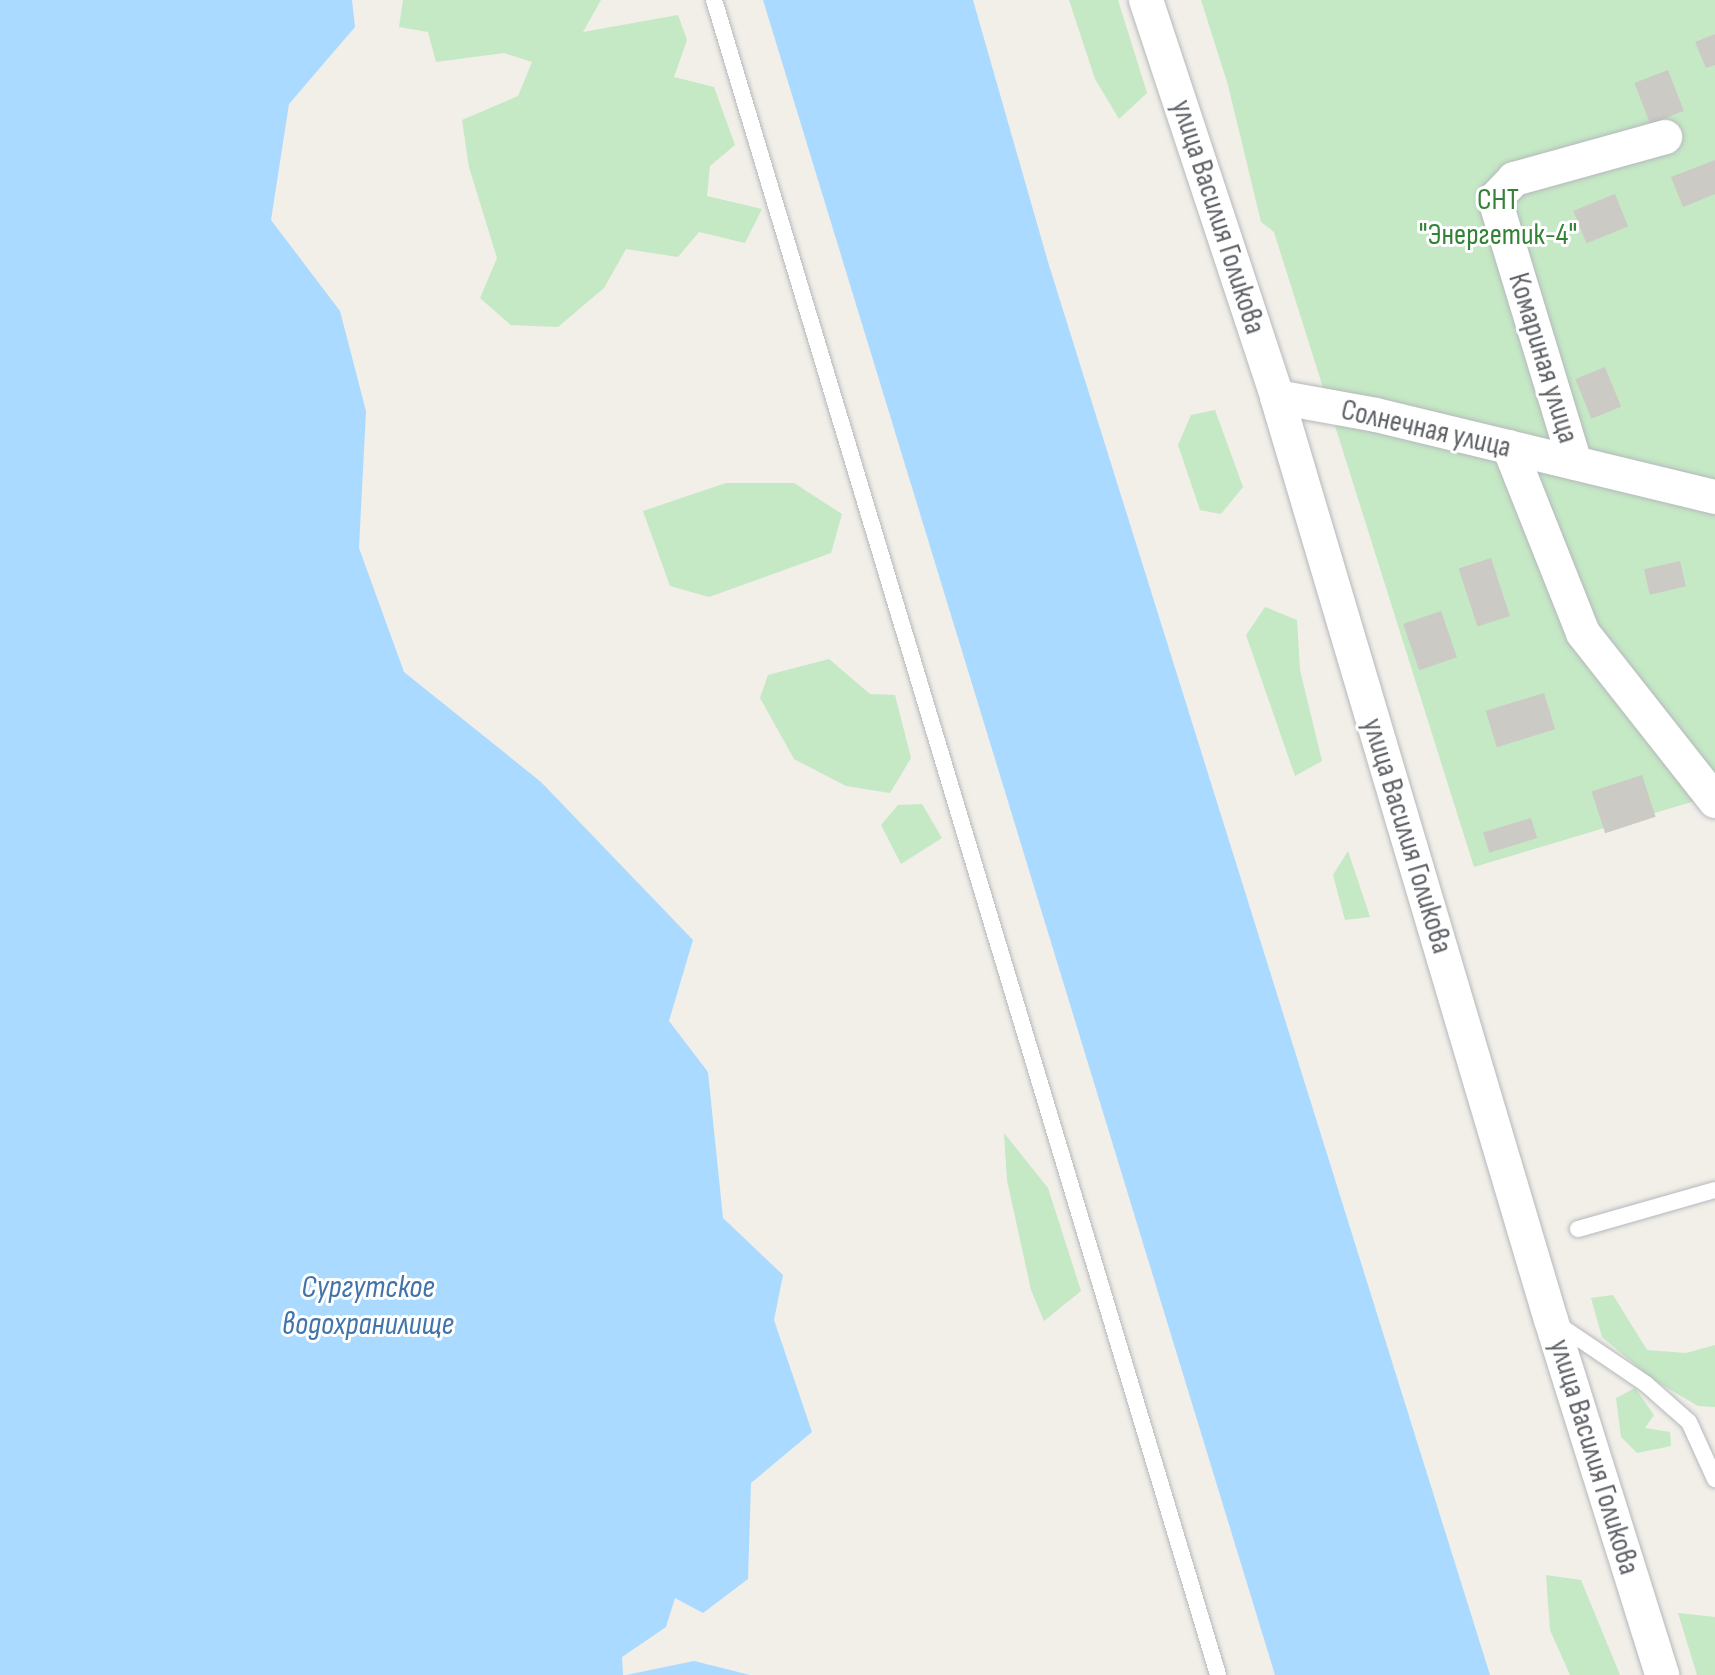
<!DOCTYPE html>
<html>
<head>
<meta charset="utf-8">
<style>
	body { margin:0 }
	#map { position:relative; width:1715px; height:1675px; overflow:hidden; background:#f1efe8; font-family:"Sofia Sans Condensed",sans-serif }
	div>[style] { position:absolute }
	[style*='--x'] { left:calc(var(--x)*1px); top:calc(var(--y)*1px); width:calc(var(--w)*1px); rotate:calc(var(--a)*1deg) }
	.green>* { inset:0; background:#c5e8c5 }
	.water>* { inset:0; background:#aadaff }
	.building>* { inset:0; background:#cccac5; transform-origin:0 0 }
	.roads { filter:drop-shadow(0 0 2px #b5b8bc) drop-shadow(0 0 2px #b5b8bc) }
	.lane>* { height:16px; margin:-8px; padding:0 8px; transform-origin:8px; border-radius:8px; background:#fff }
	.street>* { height:34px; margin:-17px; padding:0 17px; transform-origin:17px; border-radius:17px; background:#fff }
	span { translate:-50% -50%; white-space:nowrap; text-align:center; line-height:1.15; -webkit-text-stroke:6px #fff; paint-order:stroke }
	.park-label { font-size:30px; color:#348238 }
	.street-label { font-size:30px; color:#5f6368 }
	.water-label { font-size:32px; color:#4174aa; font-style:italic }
</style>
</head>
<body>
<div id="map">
	<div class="green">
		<div style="clip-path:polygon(403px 0,601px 0,583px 32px,678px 15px,687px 40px,674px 77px,714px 87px,735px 145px,710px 166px,707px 196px,762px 209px,745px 243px,699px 232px,678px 257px,626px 249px,604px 288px,558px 327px,511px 325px,480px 298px,497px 258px,469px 167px,462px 120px,518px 96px,532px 62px,504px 53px,436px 62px,428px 32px,399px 27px)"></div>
		<div style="clip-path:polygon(1069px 0,1118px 0,1147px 93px,1119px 119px,1095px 79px)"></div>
		<div style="clip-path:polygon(1201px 0,1715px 0,1715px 795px,1474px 867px,1274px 232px,1261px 222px,1228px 85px)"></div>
		<div style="clip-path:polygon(1215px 410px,1243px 487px,1221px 514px,1200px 510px,1178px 445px,1191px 415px)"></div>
		<div style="clip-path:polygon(726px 483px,794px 483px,842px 514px,831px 553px,709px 597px,670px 586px,643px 511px)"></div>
		<div style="clip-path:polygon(1265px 607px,1297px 620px,1300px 670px,1322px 761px,1295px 776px,1246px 635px)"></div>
		<div style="clip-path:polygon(829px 659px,870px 694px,895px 695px,911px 758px,890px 793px,846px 786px,794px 759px,760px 698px,768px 675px)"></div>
		<div style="clip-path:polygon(922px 804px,942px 838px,901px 864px,881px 825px,898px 805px)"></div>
		<div style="clip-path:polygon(1348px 851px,1370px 917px,1345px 920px,1333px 875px)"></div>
		<div style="clip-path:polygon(1004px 1133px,1048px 1188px,1081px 1291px,1044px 1321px,1031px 1290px,1007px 1180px)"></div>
		<div style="clip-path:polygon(1613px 1295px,1647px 1350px,1686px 1353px,1715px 1345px,1715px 1407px,1698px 1406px,1652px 1379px,1602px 1337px,1591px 1298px)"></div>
		<div style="clip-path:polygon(1635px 1388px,1654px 1415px,1645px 1428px,1670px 1432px,1671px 1446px,1637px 1453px,1621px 1437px,1616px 1398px)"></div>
		<div style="clip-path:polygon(1546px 1575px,1581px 1580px,1620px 1675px,1570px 1675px,1550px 1630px)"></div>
		<div style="clip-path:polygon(1678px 1613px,1715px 1617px,1715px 1675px,1697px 1675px)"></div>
	</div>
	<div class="water">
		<div style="clip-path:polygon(0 0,352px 0,355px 27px,289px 104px,271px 220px,340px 311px,366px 411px,359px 548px,404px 672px,541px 782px,693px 940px,669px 1021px,708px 1072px,723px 1218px,783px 1275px,774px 1320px,812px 1432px,751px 1483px,748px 1579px,703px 1613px,675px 1598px,666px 1627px,622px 1657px,623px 1675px,0 1675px)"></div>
		<div style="clip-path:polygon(763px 0,973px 0,1048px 262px,1490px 1675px,1275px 1675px)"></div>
		<div style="clip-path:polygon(694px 1661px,750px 1675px,626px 1675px)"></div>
	</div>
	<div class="building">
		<div style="clip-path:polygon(1715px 34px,1715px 65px,1706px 68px,1695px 42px)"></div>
		<div style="left:1668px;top:70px;width:44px;height:36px;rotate:69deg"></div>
		<div style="clip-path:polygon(1715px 160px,1715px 194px,1683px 207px,1671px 177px)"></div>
		<div style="left:1615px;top:194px;width:35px;height:45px;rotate:68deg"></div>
		<div style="left:1605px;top:367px;width:43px;height:32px;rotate:68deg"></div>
		<div style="left:1491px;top:558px;width:61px;height:34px;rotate:72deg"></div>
		<div style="left:1680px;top:561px;width:26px;height:37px;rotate:77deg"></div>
		<div style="left:1441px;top:611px;width:49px;height:40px;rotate:71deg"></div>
		<div style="left:1544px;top:693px;width:38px;height:61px;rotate:73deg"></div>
		<div style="left:1642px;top:775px;width:44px;height:53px;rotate:72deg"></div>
		<div style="left:1531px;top:818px;width:21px;height:50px;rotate:73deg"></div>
	</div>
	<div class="roads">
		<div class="lane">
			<div style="--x:714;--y:0;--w:1749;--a:73.25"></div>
			<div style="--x:1578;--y:1229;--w:142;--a:-15.9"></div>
			<div style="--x:1556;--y:1323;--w:109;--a:34.1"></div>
			<div style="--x:1646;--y:1384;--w:57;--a:41.5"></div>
			<div style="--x:1689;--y:1422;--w:63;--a:65.5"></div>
		</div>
		<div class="street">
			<div style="--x:1146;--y:0;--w:418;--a:71.7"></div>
			<div style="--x:1277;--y:397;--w:963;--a:73.47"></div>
			<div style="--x:1551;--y:1320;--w:372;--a:72.6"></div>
			<div style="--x:1277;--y:397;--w:101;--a:10.3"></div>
			<div style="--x:1376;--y:415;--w:349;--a:13.6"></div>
			<div style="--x:1509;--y:447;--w:200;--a:68.3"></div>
			<div style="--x:1583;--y:633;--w:214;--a:51.8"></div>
			<div style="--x:1575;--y:463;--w:276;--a:-106.9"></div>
			<div style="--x:1495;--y:199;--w:28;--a:-46"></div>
			<div style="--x:1514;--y:179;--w:157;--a:-15.5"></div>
		</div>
	</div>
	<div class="park-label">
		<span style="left:1498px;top:217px">СНТ<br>"Энергетик-4"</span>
	</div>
	<div class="street-label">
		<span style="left:1218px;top:217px;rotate:72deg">улица Василия Голикова</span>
		<span style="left:1543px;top:358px;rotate:73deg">Комариная улица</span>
		<span style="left:1426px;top:429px;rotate:13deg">Солнечная улица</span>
		<span style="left:1407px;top:836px;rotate:73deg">улица Василия Голикова</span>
		<span style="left:1594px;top:1457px;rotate:73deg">улица Василия Голикова</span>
	</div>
	<div class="water-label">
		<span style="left:368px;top:1307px">Сургутское<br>водохранилище</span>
	</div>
</div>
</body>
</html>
